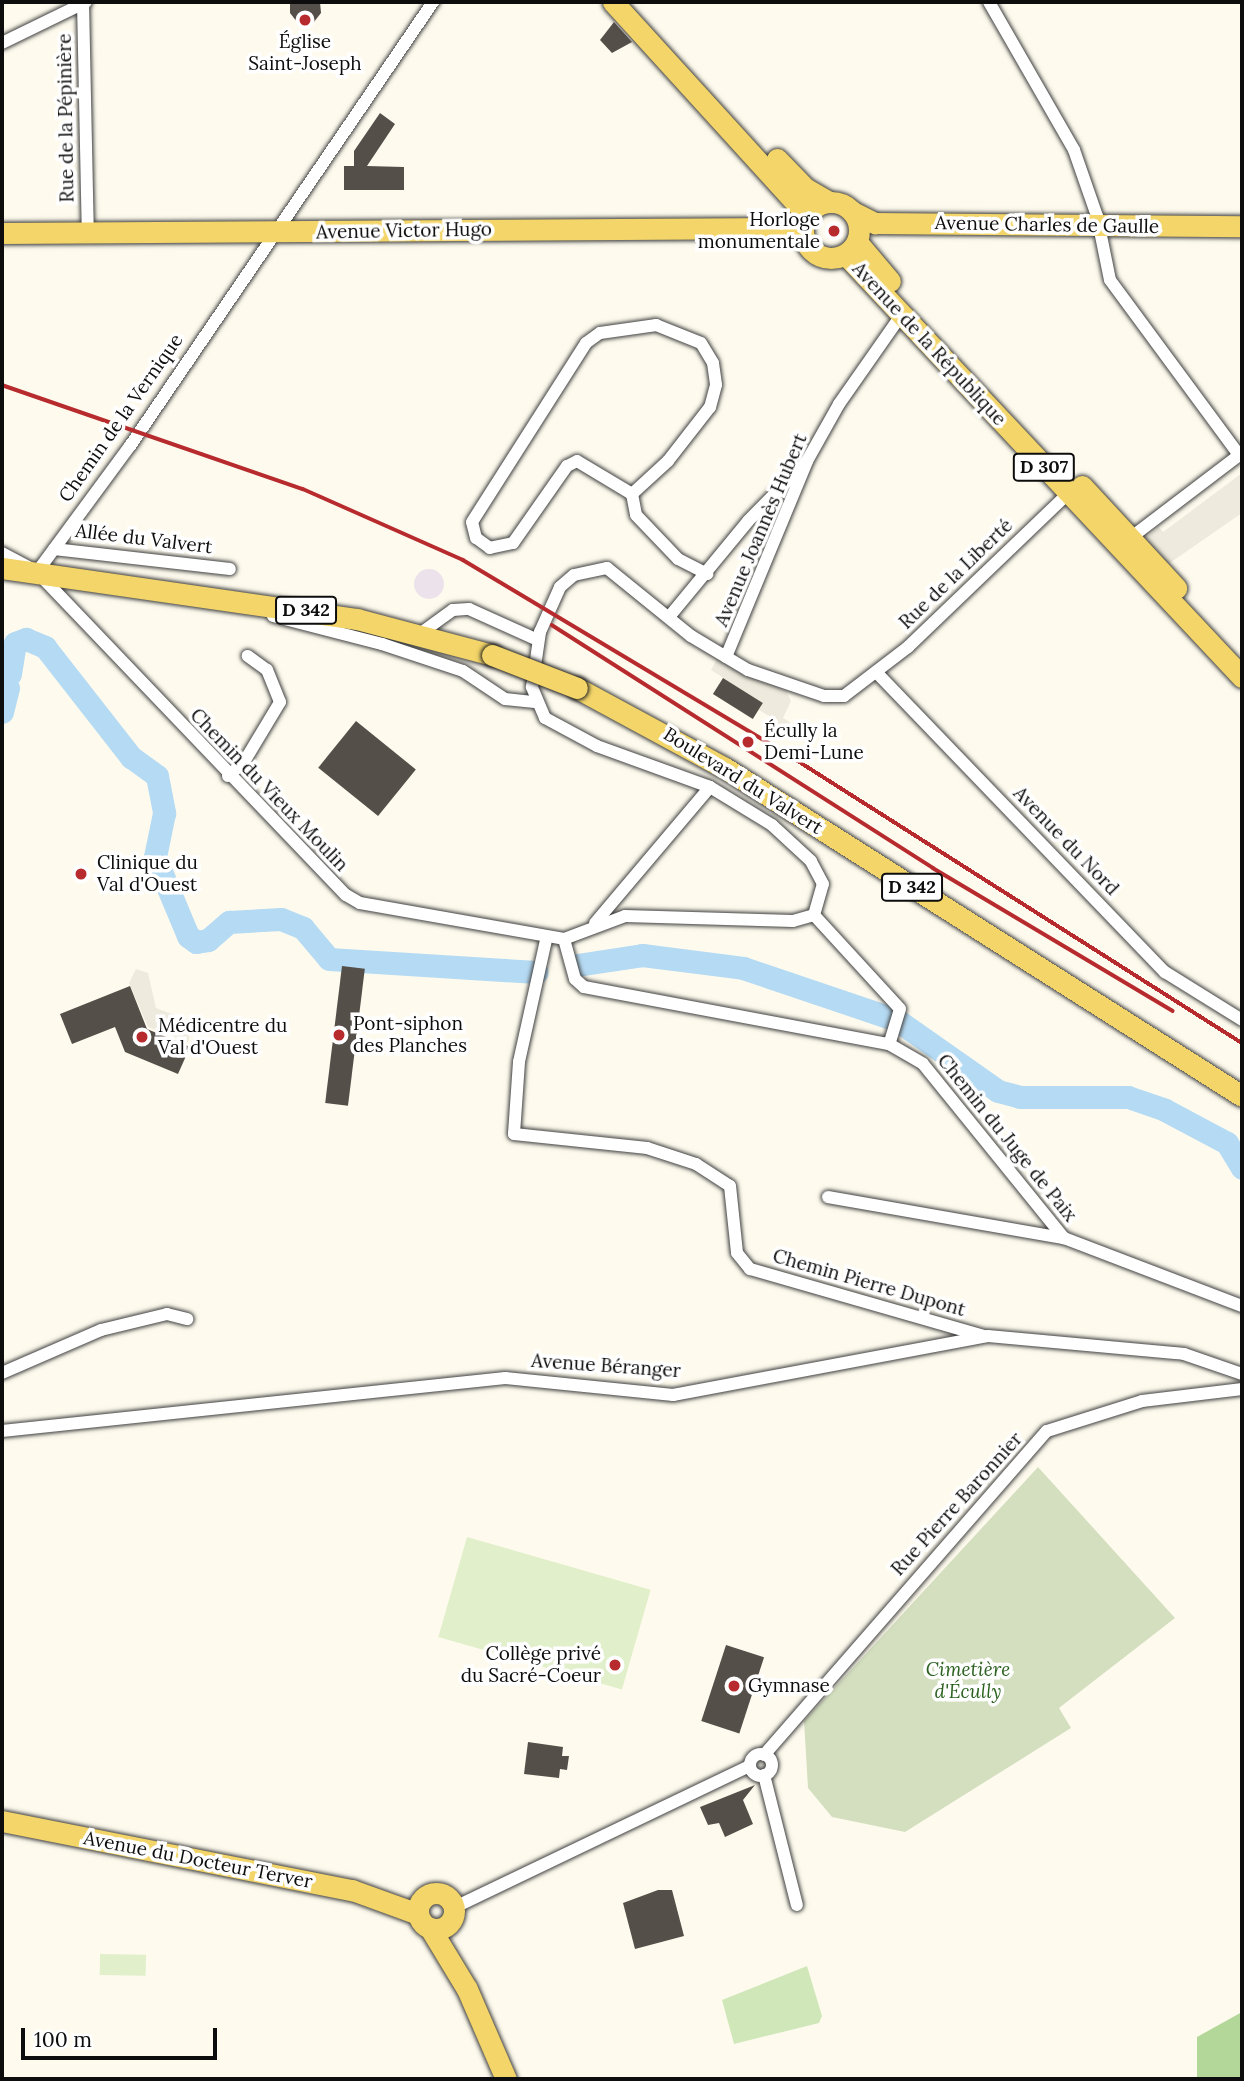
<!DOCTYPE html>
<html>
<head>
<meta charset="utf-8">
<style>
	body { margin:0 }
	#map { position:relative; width:1244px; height:2081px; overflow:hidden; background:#fefbee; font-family:Lora,serif }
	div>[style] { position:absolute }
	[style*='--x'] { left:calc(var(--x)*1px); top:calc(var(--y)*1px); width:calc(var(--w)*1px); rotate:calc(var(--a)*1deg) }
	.industrial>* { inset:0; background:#ebe2eb }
	.round { border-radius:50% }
	.green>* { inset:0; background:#d0e7b9 }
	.forest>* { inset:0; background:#b3d799 }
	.cemetery>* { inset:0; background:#d4dfc0 }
	.pitch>* { inset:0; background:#e1efca; transform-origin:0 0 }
	.plaza>* { inset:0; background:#eeeadd }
	.river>* { height:23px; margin:-11.5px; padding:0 11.5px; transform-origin:11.5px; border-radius:11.5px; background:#b5daf3 }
	.building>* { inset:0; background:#554f4a; transform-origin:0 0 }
	.roads { filter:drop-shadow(0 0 2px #404040) drop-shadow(0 0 2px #404040) }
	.minor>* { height:12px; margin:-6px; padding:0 6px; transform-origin:6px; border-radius:6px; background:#fff }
	.minor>.ring { margin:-6px; padding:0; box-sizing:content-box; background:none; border:12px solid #fff; border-radius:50% }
	.primary>* { height:21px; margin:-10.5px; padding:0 10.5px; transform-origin:10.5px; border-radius:10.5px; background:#f3d569 }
	.primary>.ring { margin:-10.5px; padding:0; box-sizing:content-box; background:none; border:21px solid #f3d569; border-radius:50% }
	.rail>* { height:3.5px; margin:-1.75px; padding:0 1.75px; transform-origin:1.75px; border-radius:1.75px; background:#b72b2e }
	.bridges { filter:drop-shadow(0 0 2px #1e1e1e) drop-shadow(0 0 2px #1e1e1e) }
	.primary-bridge>* { height:21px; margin:-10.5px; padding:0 10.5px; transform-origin:10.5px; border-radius:10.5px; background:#f3d569 }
	.dots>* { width:19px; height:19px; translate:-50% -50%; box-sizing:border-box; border:4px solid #fff; border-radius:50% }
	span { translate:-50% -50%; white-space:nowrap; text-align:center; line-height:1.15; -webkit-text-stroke:7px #fff; paint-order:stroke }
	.shield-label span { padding:2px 5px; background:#fff; border:2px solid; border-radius:5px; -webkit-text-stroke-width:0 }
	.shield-label { font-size:18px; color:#0d0d0d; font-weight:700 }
	.poi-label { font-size:19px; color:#0d0d0d }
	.right { translate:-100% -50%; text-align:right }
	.left { translate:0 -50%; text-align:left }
	.street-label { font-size:19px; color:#0d0d0d }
	.park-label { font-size:19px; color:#2c6220; font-style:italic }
	.frame { position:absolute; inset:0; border:4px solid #0d0d0d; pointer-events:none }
	.scale { position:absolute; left:21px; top:2028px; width:196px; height:32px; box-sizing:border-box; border:4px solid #0d0d0d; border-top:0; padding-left:9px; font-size:21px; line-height:24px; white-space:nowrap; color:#0d0d0d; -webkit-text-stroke:5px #fff; paint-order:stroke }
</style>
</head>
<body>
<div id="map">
	<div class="industrial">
		<div class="round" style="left:414px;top:569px;width:30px;height:30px"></div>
	</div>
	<div class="green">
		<div style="clip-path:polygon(807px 1966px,822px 2016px,819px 2023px,734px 2044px,722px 2000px)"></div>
	</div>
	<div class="forest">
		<div style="clip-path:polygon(1242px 2012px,1242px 2079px,1197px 2079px,1197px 2037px)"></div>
	</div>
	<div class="cemetery">
		<div style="clip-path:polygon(1038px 1467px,1175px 1618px,1059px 1708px,1071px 1728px,905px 1832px,832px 1817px,808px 1788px,804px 1721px)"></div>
	</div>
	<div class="pitch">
		<div style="left:467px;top:1537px;width:191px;height:104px;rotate:16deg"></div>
		<div style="left:100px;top:1954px;width:46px;height:21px;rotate:1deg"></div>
	</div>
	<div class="plaza">
		<div style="clip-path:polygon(1242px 473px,1242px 513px,1164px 567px,1144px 541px,1147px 537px,1159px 527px,1163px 532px)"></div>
		<div style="clip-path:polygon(717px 659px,786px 691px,791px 701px,783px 718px,812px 736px,809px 744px,780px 727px,774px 738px,765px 734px,771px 717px,759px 710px,763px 703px,711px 670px)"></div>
		<div style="clip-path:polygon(136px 969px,148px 973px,156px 1008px,193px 1022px,188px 1042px,148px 1027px,129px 983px)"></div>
	</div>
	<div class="river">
		<div style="--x:10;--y:674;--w:31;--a:-81"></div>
		<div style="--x:15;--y:643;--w:12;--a:-20"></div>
		<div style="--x:26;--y:639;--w:21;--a:23"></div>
		<div style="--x:45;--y:647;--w:140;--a:52"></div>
		<div style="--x:131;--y:757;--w:32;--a:36"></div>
		<div style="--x:157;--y:776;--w:38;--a:79"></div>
		<div style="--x:164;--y:813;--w:45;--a:101.6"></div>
		<div style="--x:155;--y:857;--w:86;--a:67.3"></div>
		<div style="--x:188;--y:936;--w:10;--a:37"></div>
		<div style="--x:196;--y:942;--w:12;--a:-9"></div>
		<div style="--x:208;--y:940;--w:28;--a:-41"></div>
		<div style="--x:229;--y:922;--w:52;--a:-3.3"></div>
		<div style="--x:281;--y:919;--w:24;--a:22"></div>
		<div style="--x:303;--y:928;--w:40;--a:50"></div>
		<div style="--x:329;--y:959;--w:208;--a:3.6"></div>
		<div style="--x:2;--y:712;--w:25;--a:-76"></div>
		<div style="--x:577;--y:965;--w:66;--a:-8.7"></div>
		<div style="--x:642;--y:955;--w:102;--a:7.3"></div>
		<div style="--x:743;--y:968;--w:163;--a:18.7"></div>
		<div style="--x:897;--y:1020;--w:123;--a:35.1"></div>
		<div style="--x:998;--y:1091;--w:23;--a:15"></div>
		<div style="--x:1020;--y:1097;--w:108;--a:0"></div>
		<div style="--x:1128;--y:1097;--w:39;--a:19"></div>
		<div style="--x:1165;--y:1110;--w:70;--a:28"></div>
		<div style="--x:1227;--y:1143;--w:29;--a:59"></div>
	</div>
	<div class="building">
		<div style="clip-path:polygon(290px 2px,320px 2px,321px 13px,310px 27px,301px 27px,290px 13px)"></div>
		<div style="clip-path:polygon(614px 22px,632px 42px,612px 53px,600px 40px)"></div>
		<div style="clip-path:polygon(380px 113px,395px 124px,367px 166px,404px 167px,404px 190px,344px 190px,344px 166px,354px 166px,354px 151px)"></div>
		<div style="left:723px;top:678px;width:47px;height:19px;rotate:32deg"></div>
		<div style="left:356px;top:721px;width:77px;height:60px;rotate:39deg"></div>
		<div style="left:342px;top:966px;width:23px;height:138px;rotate:7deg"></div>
		<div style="clip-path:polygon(130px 986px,147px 1029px,190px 1047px,178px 1074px,125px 1052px,115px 1027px,72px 1044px,60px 1014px)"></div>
		<div style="left:726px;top:1645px;width:40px;height:80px;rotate:18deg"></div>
		<div style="clip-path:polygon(528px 1742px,563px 1747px,562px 1756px,569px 1756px,567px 1770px,560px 1769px,559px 1778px,524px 1774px)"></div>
		<div style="clip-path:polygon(755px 1785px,743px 1800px,753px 1824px,725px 1837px,719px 1823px,708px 1825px,700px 1807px)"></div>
		<div style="clip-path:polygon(658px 1890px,672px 1890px,684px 1936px,635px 1949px,623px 1903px)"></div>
	</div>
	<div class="roads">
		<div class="minor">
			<div style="--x:83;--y:2;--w:231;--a:88.8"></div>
			<div style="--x:989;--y:2;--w:171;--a:60.1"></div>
			<div style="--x:1074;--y:150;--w:70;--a:70.8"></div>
			<div style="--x:1097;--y:216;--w:65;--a:78.5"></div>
			<div style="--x:1110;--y:280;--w:217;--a:53.6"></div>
			<div style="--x:2;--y:43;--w:93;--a:-26"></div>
			<div style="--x:632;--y:494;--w:64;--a:-149"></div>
			<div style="--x:577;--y:461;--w:11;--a:153"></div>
			<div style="--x:567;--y:466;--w:94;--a:125"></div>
			<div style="--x:513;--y:543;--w:24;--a:168"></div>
			<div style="--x:490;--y:548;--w:17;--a:-144"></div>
			<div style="--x:476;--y:538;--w:16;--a:-104"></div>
			<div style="--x:472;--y:522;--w:212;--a:-57.5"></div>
			<div style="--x:586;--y:343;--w:17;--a:-36"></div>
			<div style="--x:600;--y:333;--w:57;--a:-8.1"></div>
			<div style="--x:656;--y:325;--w:48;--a:21.8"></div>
			<div style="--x:701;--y:343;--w:23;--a:59"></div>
			<div style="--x:713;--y:363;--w:22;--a:82"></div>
			<div style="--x:716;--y:385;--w:23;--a:105"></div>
			<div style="--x:710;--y:407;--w:68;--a:127.9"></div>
			<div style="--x:668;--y:461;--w:49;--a:137.5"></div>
			<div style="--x:632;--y:494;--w:21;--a:79"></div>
			<div style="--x:636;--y:515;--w:61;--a:46.3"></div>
			<div style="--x:678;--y:559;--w:33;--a:27"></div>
			<div style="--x:1125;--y:542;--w:147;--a:-37.3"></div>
			<div style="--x:54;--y:549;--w:177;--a:6.5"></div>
			<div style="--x:2;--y:553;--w:40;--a:28"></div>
			<div style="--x:37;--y:572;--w:447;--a:46.3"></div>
			<div style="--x:346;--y:895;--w:16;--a:30"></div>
			<div style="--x:360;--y:903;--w:207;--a:10"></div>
			<div style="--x:564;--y:939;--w:65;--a:-20.7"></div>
			<div style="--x:625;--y:916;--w:168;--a:1.7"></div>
			<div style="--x:793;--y:921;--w:22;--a:-16"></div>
			<div style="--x:814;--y:915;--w:32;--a:-74"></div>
			<div style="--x:823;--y:884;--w:26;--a:-118"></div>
			<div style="--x:811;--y:861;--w:53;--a:-137.3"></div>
			<div style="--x:772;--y:825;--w:73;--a:-148.5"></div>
			<div style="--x:710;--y:787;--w:120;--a:-160.1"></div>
			<div style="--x:597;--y:746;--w:59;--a:-151.7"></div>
			<div style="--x:545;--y:718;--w:34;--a:-113"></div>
			<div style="--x:532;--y:687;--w:56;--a:-81.7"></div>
			<div style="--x:540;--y:632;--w:49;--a:-66"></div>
			<div style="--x:560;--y:587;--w:18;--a:-41"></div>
			<div style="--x:574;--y:575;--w:34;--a:-12"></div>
			<div style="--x:607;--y:568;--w:108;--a:39"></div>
			<div style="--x:691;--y:636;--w:66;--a:30.8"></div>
			<div style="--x:748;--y:670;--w:80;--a:18.9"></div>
			<div style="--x:824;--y:696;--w:20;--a:0"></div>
			<div style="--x:844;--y:696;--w:81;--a:-37.4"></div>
			<div style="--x:908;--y:647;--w:228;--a:-43.8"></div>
			<div style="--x:37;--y:572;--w:157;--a:-53.6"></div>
			<div style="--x:130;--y:446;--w:538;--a:-55.69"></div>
			<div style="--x:273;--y:616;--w:113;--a:14.4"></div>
			<div style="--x:382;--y:644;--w:85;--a:18.4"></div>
			<div style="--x:463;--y:671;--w:50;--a:33.7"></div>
			<div style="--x:505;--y:699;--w:30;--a:6"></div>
			<div style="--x:669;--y:617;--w:124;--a:-50.5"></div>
			<div style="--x:748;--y:521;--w:84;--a:-45.5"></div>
			<div style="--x:421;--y:633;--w:39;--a:-36"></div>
			<div style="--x:453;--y:610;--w:16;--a:-4"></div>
			<div style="--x:469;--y:609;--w:76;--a:24.2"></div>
			<div style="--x:726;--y:657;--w:212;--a:-67.5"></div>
			<div style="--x:807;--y:461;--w:65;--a:-60.7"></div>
			<div style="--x:839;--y:404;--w:110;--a:-55"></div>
			<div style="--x:876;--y:672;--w:417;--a:46.1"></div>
			<div style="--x:1165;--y:972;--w:91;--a:31.9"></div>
			<div style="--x:228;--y:776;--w:21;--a:-41"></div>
			<div style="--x:244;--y:762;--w:70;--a:-59"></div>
			<div style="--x:280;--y:702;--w:35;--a:-112"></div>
			<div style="--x:267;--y:670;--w:24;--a:-144"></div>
			<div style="--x:814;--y:915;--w:127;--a:47.5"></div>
			<div style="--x:900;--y:1009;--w:37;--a:107"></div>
			<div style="--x:595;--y:923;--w:178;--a:-49.8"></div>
			<div style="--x:564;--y:939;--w:41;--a:74.6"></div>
			<div style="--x:575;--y:979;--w:12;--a:42"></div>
			<div style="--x:584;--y:987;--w:310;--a:10.6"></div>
			<div style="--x:889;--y:1044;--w:39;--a:30"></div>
			<div style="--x:923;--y:1064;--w:224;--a:51"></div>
			<div style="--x:1064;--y:1238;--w:191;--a:20.9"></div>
			<div style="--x:546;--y:940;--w:125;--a:102.5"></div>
			<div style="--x:519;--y:1062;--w:72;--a:94"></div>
			<div style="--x:514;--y:1134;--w:134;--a:6"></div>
			<div style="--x:647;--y:1148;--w:52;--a:18.1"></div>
			<div style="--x:696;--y:1164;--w:40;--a:32.9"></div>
			<div style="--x:730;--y:1186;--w:67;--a:84"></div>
			<div style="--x:737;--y:1253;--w:21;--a:51"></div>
			<div style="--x:750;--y:1269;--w:243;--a:16"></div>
			<div style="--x:828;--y:1197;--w:240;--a:9.9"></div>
			<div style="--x:2;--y:1373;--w:108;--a:-23.5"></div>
			<div style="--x:101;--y:1330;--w:68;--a:-13.6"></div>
			<div style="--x:167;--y:1314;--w:21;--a:14"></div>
			<div style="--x:2;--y:1431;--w:506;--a:-6.01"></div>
			<div style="--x:505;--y:1378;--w:169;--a:5.8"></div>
			<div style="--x:673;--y:1395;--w:320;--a:-10.6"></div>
			<div style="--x:988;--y:1336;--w:197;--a:5.2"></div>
			<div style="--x:1184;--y:1354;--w:61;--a:19"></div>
			<div class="ring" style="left:750px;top:1754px;width:10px;height:10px"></div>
			<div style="--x:764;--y:1755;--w:430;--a:-48.9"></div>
			<div style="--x:1047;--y:1431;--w:100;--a:-17.5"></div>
			<div style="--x:1142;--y:1401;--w:101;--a:-6.8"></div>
			<div style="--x:764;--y:1775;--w:134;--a:75.8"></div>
			<div style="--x:453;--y:1908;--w:329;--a:-25.6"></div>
		</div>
		<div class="primary">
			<div style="--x:613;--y:2;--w:288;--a:47.7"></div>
			<div style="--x:777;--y:159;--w:40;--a:46"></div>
			<div style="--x:805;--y:188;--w:28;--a:30"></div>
			<div class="ring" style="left:803px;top:202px;width:35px;height:35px"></div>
			<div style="--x:853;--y:212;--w:25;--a:27"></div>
			<div style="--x:875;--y:223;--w:367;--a:0.5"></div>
			<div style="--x:2;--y:233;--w:779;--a:-0.37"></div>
			<div style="--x:781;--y:228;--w:24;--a:-17"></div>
			<div style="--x:857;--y:242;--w:51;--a:49.8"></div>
			<div style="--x:846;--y:255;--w:579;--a:46.82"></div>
			<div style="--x:1082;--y:486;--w:139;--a:47.3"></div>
			<div style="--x:2;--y:568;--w:359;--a:8.2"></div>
			<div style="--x:357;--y:619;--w:140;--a:14.9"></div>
			<div style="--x:577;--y:688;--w:168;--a:28.4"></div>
			<div style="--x:725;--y:768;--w:612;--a:32.39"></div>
			<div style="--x:2;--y:1821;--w:357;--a:11.2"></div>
			<div style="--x:352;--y:1890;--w:70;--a:20"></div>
			<div class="ring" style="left:418px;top:1893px;width:15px;height:15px"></div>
			<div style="--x:430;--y:1928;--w:71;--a:58.8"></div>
			<div style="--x:467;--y:1989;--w:98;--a:66.6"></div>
		</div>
	</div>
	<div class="rail">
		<div style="--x:2;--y:385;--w:318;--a:19.1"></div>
		<div style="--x:303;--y:489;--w:175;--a:23.9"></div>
		<div style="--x:463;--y:560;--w:365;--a:30.9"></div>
		<div style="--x:776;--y:747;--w:552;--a:32.42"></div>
		<div style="--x:552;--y:625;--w:452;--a:32.5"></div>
		<div style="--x:933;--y:868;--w:279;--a:30.8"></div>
	</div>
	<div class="bridges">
		<div class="primary-bridge">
			<div style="--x:492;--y:655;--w:91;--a:21.2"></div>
		</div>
	</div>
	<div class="dots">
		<div style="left:305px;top:20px;background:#b72b2e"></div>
		<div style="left:834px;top:231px;background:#b72b2e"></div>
		<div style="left:748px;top:742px;background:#b72b2e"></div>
		<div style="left:81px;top:874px;background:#b72b2e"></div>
		<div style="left:339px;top:1035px;background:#b72b2e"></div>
		<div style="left:142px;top:1037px;background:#b72b2e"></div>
		<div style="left:615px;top:1665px;background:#b72b2e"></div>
		<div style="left:734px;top:1686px;background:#b72b2e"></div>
	</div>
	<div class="shield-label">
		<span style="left:1044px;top:467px">D 307</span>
		<span style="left:306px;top:610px">D 342</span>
		<span style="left:912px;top:887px">D 342</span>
	</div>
	<div class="poi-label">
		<span style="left:305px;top:53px">Église<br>Saint-Joseph</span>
		<span class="right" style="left:820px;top:231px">Horloge<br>monumentale</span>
		<span class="left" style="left:764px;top:742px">Écully la<br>Demi-Lune</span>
		<span class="left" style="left:97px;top:874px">Clinique du<br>Val d'Ouest</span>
		<span class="left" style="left:353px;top:1035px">Pont-siphon<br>des Planches</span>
		<span class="left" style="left:158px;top:1037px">Médicentre du<br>Val d'Ouest</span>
		<span class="right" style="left:601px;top:1665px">Collège privé<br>du Sacré-Coeur</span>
		<span class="left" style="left:748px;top:1686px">Gymnase</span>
	</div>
	<div class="street-label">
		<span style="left:66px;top:118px;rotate:-91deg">Rue de la Pépinière</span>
		<span style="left:1047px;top:225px;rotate:1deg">Avenue Charles de Gaulle</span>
		<span style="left:404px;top:231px;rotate:-1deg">Avenue Victor Hugo</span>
		<span style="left:929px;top:344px;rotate:47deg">Avenue de la République</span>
		<span style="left:121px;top:418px;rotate:-55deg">Chemin de la Vernique</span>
		<span style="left:761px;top:530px;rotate:-67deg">Avenue Joannès Hubert</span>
		<span style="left:144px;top:539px;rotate:7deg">Allée du Valvert</span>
		<span style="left:956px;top:574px;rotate:-44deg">Rue de la Liberté</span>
		<span style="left:743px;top:781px;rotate:32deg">Boulevard du Valvert</span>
		<span style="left:269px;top:790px;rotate:46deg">Chemin du Vieux Moulin</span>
		<span style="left:1066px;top:841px;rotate:46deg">Avenue du Nord</span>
		<span style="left:1007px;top:1138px;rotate:51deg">Chemin du Juge de Paix</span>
		<span style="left:869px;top:1283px;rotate:16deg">Chemin Pierre Dupont</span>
		<span style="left:606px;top:1366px;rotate:4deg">Avenue Béranger</span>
		<span style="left:957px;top:1504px;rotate:-48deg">Rue Pierre Baronnier</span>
		<span style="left:198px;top:1860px;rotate:11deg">Avenue du Docteur Terver</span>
	</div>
	<div class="park-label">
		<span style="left:968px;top:1681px">Cimetière<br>d'Écully</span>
	</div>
	<div class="frame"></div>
	<div class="scale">100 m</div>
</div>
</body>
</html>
